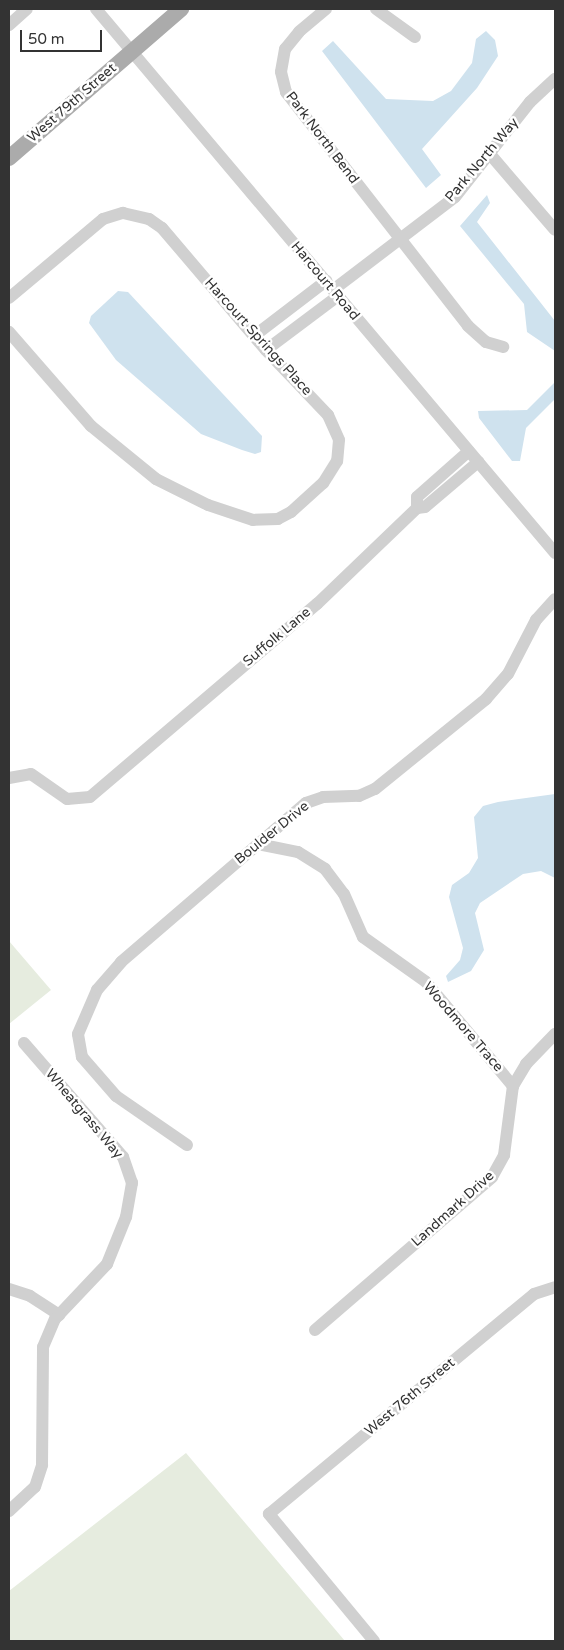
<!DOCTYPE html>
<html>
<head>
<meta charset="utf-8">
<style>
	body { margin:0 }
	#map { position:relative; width:564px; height:1650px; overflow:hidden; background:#fff; font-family:"Varela Round",sans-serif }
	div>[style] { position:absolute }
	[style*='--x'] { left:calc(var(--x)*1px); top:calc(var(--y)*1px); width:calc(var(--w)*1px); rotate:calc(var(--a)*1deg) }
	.green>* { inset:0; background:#e6ecdf }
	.water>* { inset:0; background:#cfe2ee }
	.minor>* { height:12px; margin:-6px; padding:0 6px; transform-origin:6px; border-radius:6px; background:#d0d0d0 }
	.major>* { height:16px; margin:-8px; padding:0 8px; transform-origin:8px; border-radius:8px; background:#ababab }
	span { translate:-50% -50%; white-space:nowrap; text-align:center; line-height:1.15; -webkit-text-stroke:5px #fff; paint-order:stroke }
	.street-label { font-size:14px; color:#333 }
	.frame { position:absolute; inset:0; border:10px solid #333; pointer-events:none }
	.scale { position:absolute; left:20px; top:30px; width:82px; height:22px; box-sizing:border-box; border:2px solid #333; border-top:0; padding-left:6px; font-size:15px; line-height:18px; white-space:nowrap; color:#333; -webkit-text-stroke:4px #fff; paint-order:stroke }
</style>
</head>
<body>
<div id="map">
	<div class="green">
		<div style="clip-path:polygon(9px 941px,51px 990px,9px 1024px)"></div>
		<div style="clip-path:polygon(186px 1453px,345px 1641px,9px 1641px,9px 1591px)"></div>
	</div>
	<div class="water">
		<div style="clip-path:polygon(486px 31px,495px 40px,498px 56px,477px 88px,422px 149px,441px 175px,426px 188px,322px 51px,333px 41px,386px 99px,433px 101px,451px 91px,472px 63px,476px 39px)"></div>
		<div style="clip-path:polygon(487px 195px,490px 203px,477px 222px,555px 321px,555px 351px,527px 332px,524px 304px,460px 226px)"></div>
		<div style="clip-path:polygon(118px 291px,128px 292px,262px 436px,261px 452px,255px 454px,242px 450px,201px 434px,116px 360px,89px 323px,91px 316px)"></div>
		<div style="clip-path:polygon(555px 382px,555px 399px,526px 428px,520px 461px,512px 461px,479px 418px,478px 411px,527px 410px)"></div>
		<div style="clip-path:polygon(555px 794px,555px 878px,541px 871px,523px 874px,480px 903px,475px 913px,484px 950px,471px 971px,448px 982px,446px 976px,460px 960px,463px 948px,449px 897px,452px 885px,469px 873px,478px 858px,474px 817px,483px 806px,498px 802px)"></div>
	</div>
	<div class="minor">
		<div style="--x:96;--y:9;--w:712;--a:49.84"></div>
		<div style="--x:326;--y:9;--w:35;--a:140"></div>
		<div style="--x:299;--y:32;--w:22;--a:129"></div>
		<div style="--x:285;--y:49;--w:23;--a:100"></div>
		<div style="--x:281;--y:72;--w:21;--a:76"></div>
		<div style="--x:286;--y:92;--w:296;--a:52.1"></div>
		<div style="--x:468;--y:326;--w:24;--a:42"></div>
		<div style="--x:486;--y:342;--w:18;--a:16"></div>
		<div style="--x:376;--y:9;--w:48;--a:35.7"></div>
		<div style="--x:9;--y:25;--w:24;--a:-42"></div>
		<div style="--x:489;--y:153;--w:101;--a:49.4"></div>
		<div style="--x:333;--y:290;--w:153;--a:-37.3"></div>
		<div style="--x:455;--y:197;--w:121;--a:-51.7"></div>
		<div style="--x:530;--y:102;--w:34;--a:-43"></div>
		<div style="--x:9;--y:298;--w:123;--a:-40"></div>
		<div style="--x:103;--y:219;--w:21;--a:-17"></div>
		<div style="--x:123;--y:213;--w:27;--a:13"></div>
		<div style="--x:149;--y:219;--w:16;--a:35"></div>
		<div style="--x:162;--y:228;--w:160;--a:49.6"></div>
		<div style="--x:266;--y:350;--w:90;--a:46.4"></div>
		<div style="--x:328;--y:415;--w:27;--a:66"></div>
		<div style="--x:339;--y:440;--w:21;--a:95"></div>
		<div style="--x:337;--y:461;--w:26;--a:122"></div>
		<div style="--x:323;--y:483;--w:43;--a:137.8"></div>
		<div style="--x:291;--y:512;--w:15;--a:152"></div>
		<div style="--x:278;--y:519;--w:25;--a:178"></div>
		<div style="--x:253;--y:520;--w:47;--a:-161.6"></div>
		<div style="--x:208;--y:505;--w:58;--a:-153.4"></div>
		<div style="--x:156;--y:479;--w:84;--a:-140.8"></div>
		<div style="--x:91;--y:426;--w:125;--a:-131.1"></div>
		<div style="--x:254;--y:336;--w:91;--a:-37.4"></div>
		<div style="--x:266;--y:350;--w:90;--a:-36.9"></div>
		<div style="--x:417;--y:508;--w:8;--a:-7"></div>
		<div style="--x:425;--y:507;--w:70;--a:-40.3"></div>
		<div style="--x:9;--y:778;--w:22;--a:-10"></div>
		<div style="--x:31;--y:774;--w:44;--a:34.8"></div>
		<div style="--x:67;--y:799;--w:23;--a:-5"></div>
		<div style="--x:90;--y:797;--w:298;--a:-40.4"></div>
		<div style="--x:317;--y:604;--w:139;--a:-43.8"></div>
		<div style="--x:417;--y:508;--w:11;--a:-90"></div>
		<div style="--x:417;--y:497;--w:69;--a:-41.5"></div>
		<div style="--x:258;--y:844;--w:41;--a:11.3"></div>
		<div style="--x:298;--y:852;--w:32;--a:32"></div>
		<div style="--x:325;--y:869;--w:31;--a:53"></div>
		<div style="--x:344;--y:894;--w:47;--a:66.2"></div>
		<div style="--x:363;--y:937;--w:77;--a:35.5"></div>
		<div style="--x:426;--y:982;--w:136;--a:50.1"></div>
		<div style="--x:187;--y:1145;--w:86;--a:-145.4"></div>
		<div style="--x:116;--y:1096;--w:52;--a:-131.1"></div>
		<div style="--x:82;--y:1057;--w:23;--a:-100"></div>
		<div style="--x:78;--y:1034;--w:48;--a:-66.6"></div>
		<div style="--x:97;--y:990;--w:37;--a:-49"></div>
		<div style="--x:121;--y:962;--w:244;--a:-40.7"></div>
		<div style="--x:306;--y:803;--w:18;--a:-19"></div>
		<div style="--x:323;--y:797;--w:36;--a:-2"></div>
		<div style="--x:359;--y:796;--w:17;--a:-24"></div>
		<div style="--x:375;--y:789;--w:143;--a:-39"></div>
		<div style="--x:486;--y:699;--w:33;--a:-49"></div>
		<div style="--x:508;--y:674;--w:61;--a:-62.6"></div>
		<div style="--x:536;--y:620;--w:28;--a:-48"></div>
		<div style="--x:9;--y:1289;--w:22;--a:18"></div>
		<div style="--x:30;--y:1296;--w:35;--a:33"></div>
		<div style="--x:315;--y:1330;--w:234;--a:-40.8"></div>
		<div style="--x:492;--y:1177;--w:25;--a:-61"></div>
		<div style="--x:504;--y:1155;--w:70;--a:-82.6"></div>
		<div style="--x:513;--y:1086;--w:26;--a:-59"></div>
		<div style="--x:526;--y:1064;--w:42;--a:-46"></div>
		<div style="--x:9;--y:1511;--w:35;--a:-43"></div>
		<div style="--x:35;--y:1487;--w:23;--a:-72"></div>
		<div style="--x:42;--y:1465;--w:118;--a:-89.5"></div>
		<div style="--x:43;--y:1347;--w:30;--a:-67"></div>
		<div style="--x:55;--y:1319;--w:76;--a:-46.6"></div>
		<div style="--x:107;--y:1264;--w:51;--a:-68"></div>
		<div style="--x:126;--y:1217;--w:35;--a:-80"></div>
		<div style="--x:132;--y:1183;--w:28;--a:-109"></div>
		<div style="--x:123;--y:1157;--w:151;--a:-131"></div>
		<div style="--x:374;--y:1641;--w:165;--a:-129.6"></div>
		<div style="--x:269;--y:1514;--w:344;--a:-39.7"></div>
		<div style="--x:534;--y:1294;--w:22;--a:-18"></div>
	</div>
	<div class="major">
		<div style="--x:9;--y:158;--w:228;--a:-40.9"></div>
	</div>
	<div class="street-label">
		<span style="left:72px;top:103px;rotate:-41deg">West 79th Street</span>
		<span style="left:322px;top:138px;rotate:53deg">Park North Bend</span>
		<span style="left:482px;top:160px;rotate:-50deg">Park North Way</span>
		<span style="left:325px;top:281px;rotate:50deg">Harcourt Road</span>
		<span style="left:258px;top:337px;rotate:48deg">Harcourt Springs Place</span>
		<span style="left:277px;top:637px;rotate:-40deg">Suffolk Lane</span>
		<span style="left:272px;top:833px;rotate:-39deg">Boulder Drive</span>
		<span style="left:463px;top:1027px;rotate:49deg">Woodmore Trace</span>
		<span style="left:84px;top:1114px;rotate:50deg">Wheatgrass Way</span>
		<span style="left:453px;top:1209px;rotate:-42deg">Landmark Drive</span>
		<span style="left:410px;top:1397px;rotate:-40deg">West 76th Street</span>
	</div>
	<div class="frame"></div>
	<div class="scale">50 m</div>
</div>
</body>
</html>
